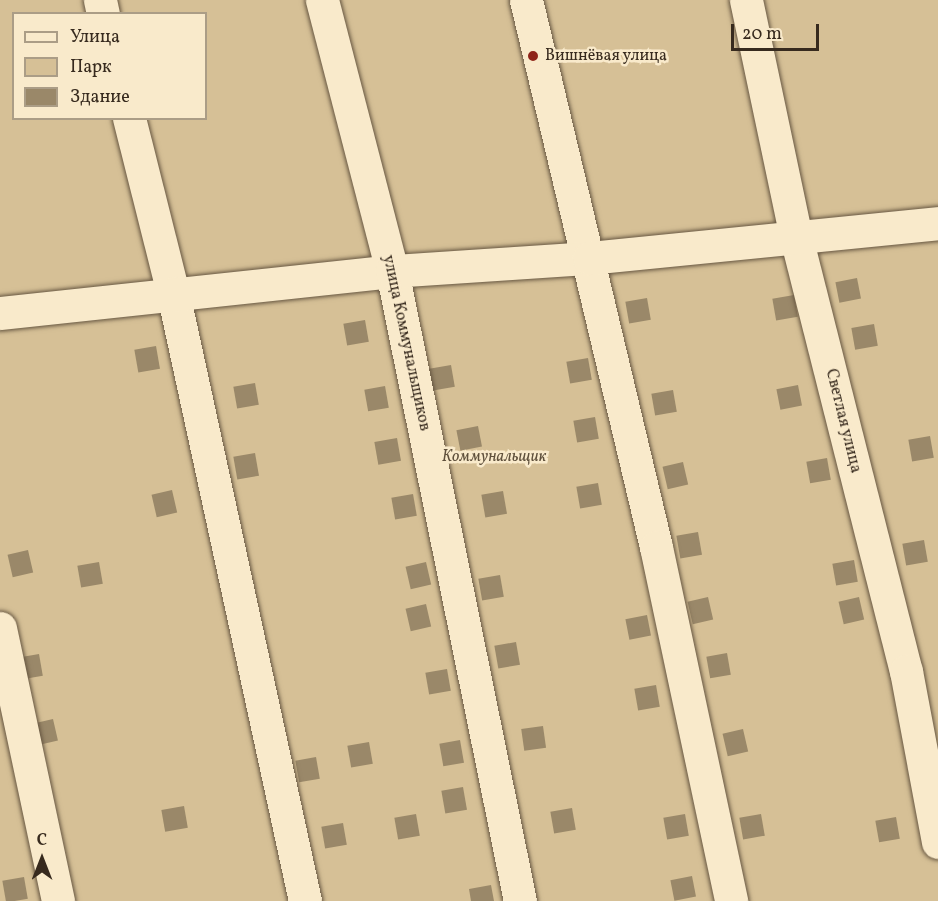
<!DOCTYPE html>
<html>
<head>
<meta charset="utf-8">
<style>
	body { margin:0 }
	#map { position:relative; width:938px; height:901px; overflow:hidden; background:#f6dfaf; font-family:Vollkorn,serif }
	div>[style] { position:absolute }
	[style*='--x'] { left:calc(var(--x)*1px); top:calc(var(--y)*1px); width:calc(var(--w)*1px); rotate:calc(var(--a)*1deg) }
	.green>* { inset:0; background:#d6c096 }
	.building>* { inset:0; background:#9a8869; transform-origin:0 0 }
	.roads { filter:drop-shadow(0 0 2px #675742) drop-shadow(0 0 2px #675742) }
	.street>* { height:33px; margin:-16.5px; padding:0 16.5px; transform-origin:16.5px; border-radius:16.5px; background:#f9eacb }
	.dots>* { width:16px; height:16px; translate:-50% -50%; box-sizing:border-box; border:3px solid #f9eacb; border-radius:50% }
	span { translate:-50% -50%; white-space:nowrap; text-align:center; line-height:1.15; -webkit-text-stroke:5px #f9eacb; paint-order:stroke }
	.poi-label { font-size:16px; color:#372a1e }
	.left { translate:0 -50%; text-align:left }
	.street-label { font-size:16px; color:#372a1e }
	.park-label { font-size:16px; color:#5f503c; font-style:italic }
	.legend { position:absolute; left:12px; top:12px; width:195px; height:108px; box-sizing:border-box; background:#f9eacb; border:2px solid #ab9d86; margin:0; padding:8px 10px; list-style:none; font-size:18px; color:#372a1e }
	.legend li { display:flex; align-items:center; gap:12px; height:30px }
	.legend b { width:30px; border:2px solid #ab9d86 }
	.north { position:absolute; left:12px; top:829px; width:60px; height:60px; -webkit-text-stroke:4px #f9eacb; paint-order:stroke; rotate:0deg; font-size:16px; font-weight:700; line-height:24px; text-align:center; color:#372a1e }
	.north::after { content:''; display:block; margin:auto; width:21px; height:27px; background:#372a1e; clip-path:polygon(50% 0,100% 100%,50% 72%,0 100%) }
	.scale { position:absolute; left:731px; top:24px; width:88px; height:27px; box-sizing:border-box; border:3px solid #372a1e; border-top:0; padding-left:8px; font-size:18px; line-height:21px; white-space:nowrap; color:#372a1e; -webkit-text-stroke:4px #f9eacb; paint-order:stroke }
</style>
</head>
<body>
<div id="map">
	<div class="green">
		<div style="clip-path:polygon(evenodd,0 0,938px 0,938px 901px,0 901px,0 0,14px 14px,206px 14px,206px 118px,14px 118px,14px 14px)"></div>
	</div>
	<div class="building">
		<div style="left:857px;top:278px;width:21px;height:22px;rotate:79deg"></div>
		<div style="left:794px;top:295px;width:22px;height:22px;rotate:80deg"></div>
		<div style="left:647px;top:298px;width:22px;height:22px;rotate:80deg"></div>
		<div style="left:365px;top:320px;width:22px;height:22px;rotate:80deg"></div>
		<div style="left:874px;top:324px;width:22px;height:23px;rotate:80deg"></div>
		<div style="left:156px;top:346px;width:23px;height:22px;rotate:80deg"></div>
		<div style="left:588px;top:358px;width:22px;height:22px;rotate:80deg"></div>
		<div style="left:451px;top:365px;width:22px;height:22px;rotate:80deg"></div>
		<div style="left:255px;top:383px;width:22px;height:22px;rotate:80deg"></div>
		<div style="left:798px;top:385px;width:21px;height:22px;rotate:79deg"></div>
		<div style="left:385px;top:386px;width:22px;height:21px;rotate:80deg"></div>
		<div style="left:673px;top:390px;width:22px;height:22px;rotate:80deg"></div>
		<div style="left:595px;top:417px;width:22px;height:22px;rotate:80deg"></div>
		<div style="left:478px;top:426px;width:21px;height:22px;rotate:79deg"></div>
		<div style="left:930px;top:436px;width:22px;height:22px;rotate:80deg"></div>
		<div style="left:397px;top:438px;width:23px;height:23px;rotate:80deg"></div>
		<div style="left:255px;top:453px;width:23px;height:22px;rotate:80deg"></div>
		<div style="left:827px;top:458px;width:22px;height:21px;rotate:80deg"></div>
		<div style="left:683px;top:462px;width:23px;height:21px;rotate:77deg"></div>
		<div style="left:598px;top:483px;width:22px;height:22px;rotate:80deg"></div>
		<div style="left:172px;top:490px;width:23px;height:21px;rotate:77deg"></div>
		<div style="left:503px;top:491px;width:23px;height:22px;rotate:80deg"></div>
		<div style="left:413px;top:494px;width:22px;height:22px;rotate:80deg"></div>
		<div style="left:698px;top:532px;width:23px;height:22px;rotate:80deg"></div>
		<div style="left:924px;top:540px;width:22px;height:22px;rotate:80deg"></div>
		<div style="left:28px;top:550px;width:23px;height:21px;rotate:77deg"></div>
		<div style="left:854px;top:560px;width:22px;height:22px;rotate:80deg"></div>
		<div style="left:99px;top:562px;width:22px;height:22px;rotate:80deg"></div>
		<div style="left:426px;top:562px;width:23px;height:21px;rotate:77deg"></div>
		<div style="left:500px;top:575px;width:22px;height:22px;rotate:80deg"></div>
		<div style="left:708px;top:597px;width:23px;height:21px;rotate:77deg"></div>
		<div style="left:859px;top:597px;width:23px;height:21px;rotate:77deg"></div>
		<div style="left:426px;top:604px;width:23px;height:21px;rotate:77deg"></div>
		<div style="left:647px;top:615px;width:21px;height:22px;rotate:79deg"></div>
		<div style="left:516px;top:642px;width:23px;height:22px;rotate:80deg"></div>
		<div style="left:727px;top:653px;width:22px;height:21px;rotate:80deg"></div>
		<div style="left:39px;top:654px;width:22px;height:22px;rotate:80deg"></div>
		<div style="left:447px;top:669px;width:22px;height:22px;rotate:80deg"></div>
		<div style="left:656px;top:685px;width:22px;height:22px;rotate:80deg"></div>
		<div style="left:53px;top:719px;width:22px;height:21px;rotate:77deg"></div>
		<div style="left:543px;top:726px;width:22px;height:22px;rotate:82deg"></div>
		<div style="left:743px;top:729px;width:23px;height:21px;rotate:77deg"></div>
		<div style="left:460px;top:740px;width:23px;height:21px;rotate:80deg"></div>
		<div style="left:369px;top:742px;width:22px;height:22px;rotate:80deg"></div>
		<div style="left:316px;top:757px;width:22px;height:21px;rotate:80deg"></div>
		<div style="left:463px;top:787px;width:23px;height:22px;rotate:80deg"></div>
		<div style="left:184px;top:806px;width:22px;height:23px;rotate:80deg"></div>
		<div style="left:572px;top:808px;width:22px;height:22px;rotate:80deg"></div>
		<div style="left:416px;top:814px;width:22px;height:22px;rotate:80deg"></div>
		<div style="left:685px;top:814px;width:22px;height:22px;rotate:80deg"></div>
		<div style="left:761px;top:814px;width:22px;height:22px;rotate:80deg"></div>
		<div style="left:896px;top:817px;width:22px;height:21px;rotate:80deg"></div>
		<div style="left:343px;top:823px;width:22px;height:22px;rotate:80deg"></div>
		<div style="left:692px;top:876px;width:21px;height:22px;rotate:79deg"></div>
		<div style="left:24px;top:877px;width:22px;height:22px;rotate:80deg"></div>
		<div style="clip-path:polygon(491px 885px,494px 901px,471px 901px,469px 889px)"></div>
	</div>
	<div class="roads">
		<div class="street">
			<div style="--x:100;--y:0;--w:14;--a:78"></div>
			<div style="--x:322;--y:0;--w:280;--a:75.5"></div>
			<div style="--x:392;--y:271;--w:643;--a:78.52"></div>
			<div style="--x:526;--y:0;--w:562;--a:76.63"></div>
			<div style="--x:656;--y:547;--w:362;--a:78"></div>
			<div style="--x:746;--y:0;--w:242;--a:78.1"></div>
			<div style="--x:796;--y:237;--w:448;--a:75.8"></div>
			<div style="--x:906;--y:671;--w:174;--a:79.4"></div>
			<div style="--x:129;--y:118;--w:180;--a:75.9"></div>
			<div style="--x:173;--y:293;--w:622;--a:77.75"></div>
			<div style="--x:0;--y:313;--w:394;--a:-6.1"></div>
			<div style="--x:392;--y:271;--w:197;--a:-3.8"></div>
			<div style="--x:589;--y:258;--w:351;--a:-5.7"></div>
			<div style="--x:0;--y:628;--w:279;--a:78"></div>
		</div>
	</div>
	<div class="dots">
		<div style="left:533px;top:56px;background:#8f2418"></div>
	</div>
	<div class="poi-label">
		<span class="left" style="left:545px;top:56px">Вишнёвая улица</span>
	</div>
	<div class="street-label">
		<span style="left:406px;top:343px;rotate:78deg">улица Коммунальщиков</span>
		<span style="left:843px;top:421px;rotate:76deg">Светлая улица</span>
	</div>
	<div class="park-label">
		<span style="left:494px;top:457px">Коммунальщик</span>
	</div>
	<ul class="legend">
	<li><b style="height:8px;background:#f9eacb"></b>Улица</li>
	<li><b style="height:16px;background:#d6c096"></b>Парк</li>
	<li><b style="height:16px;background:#9a8869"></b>Здание</li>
	</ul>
	<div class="north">С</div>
	<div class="scale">20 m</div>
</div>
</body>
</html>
